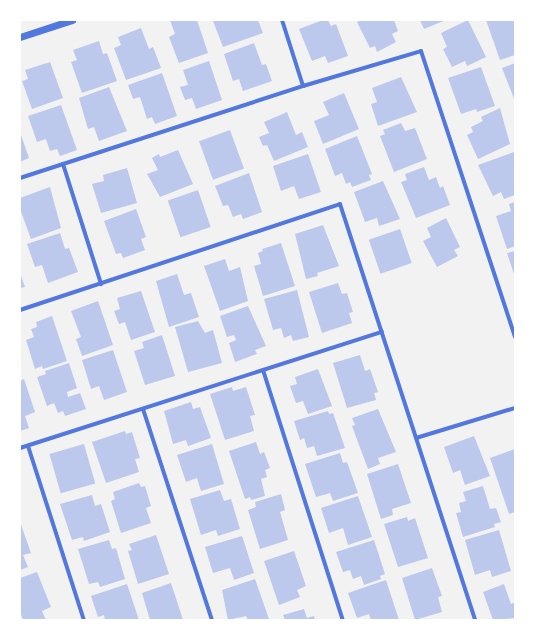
<!DOCTYPE html>
<html>
<head>
<meta charset="utf-8">
<style>
	body { margin:0 }
	#map { position:relative; width:535px; height:640px; overflow:hidden; background:#f2f2f2; font-family:"IBM Plex Serif",serif }
	div>[style] { position:absolute }
	[style*='--x'] { left:calc(var(--x)*1px); top:calc(var(--y)*1px); width:calc(var(--w)*1px); rotate:calc(var(--a)*1deg) }
	.building>* { inset:0; background:#bdc9ec; transform-origin:0 0 }
	.minor>* { height:4px; margin:-2px; padding:0 2px; transform-origin:2px; border-radius:2px; background:#5277de }
	.tertiary>* { height:7px; margin:-3.5px; padding:0 3.5px; transform-origin:3.5px; border-radius:3.5px; background:#5277de }
	span { translate:-50% -50%; white-space:nowrap; text-align:center; line-height:1.15; -webkit-text-stroke:4px #fff; paint-order:stroke }
	.frame { position:absolute; inset:0; border:21px solid #fff; pointer-events:none }
</style>
</head>
<body>
<div id="map">
	<div class="building">
		<div style="clip-path:polygon(170px 20px,197px 20px,208px 53px,179px 63px,169px 37px,175px 34px)"></div>
		<div style="clip-path:polygon(258px 20px,263px 33px,223px 47px,213px 21px)"></div>
		<div style="clip-path:polygon(323px 20px,328px 20px,331px 26px,336px 24px,348px 56px,328px 63px,325px 56px,312px 61px,299px 29px)"></div>
		<div style="clip-path:polygon(362px 20px,394px 20px,398px 31px,392px 34px,396px 42px,377px 52px,375px 46px,370px 48px,357px 22px)"></div>
		<div style="clip-path:polygon(420px 20px,446px 20px,424px 29px)"></div>
		<div style="clip-path:polygon(468px 20px,486px 57px,467px 66px,465px 61px,452px 67px,443px 49px,447px 47px,441px 33px)"></div>
		<div style="clip-path:polygon(486px 20px,515px 20px,515px 55px,500px 60px)"></div>
		<div style="clip-path:polygon(141px 28px,149px 49px,153px 47px,161px 68px,126px 80px,114px 48px,121px 45px,118px 37px)"></div>
		<div style="clip-path:polygon(99px 41px,103px 54px,107px 53px,117px 81px,82px 93px,71px 62px,77px 60px,73px 50px)"></div>
		<div style="clip-path:polygon(254px 43px,262px 65px,266px 64px,272px 81px,243px 91px,239px 79px,233px 81px,224px 54px)"></div>
		<div style="clip-path:polygon(209px 61px,222px 100px,196px 109px,192px 98px,185px 100px,180px 87px,188px 85px,183px 70px)"></div>
		<div style="clip-path:polygon(50px 62px,63px 98px,32px 109px,22px 81px,28px 79px,25px 70px)"></div>
		<div style="clip-path:polygon(515px 63px,515px 101px,502px 68px)"></div>
		<div style="clip-path:polygon(481px 67px,495px 106px,477px 112px,476px 109px,461px 114px,448px 78px)"></div>
		<div style="clip-path:polygon(162px 73px,177px 116px,155px 124px,152px 117px,147px 119px,140px 97px,133px 99px,128px 85px)"></div>
		<div style="clip-path:polygon(401px 77px,417px 112px,378px 126px,371px 104px,377px 102px,372px 88px)"></div>
		<div style="clip-path:polygon(109px 87px,127px 131px,99px 141px,94px 127px,88px 129px,79px 98px)"></div>
		<div style="clip-path:polygon(344px 93px,359px 129px,323px 144px,314px 121px,329px 115px,323px 102px)"></div>
		<div style="clip-path:polygon(61px 105px,77px 150px,60px 156px,57px 149px,50px 151px,46px 139px,37px 142px,28px 116px)"></div>
		<div style="clip-path:polygon(500px 108px,510px 144px,478px 159px,467px 135px,473px 132px,471px 127px,483px 121px,481px 117px)"></div>
		<div style="clip-path:polygon(287px 112px,296px 135px,302px 132px,308px 147px,274px 161px,267px 145px,263px 146px,259px 137px,269px 133px,264px 122px)"></div>
		<div style="clip-path:polygon(401px 123px,405px 131px,415px 128px,427px 159px,394px 172px,380px 136px,385px 134px,383px 130px)"></div>
		<div style="left:230px;top:130px;width:41px;height:33px;rotate:70deg"></div>
		<div style="clip-path:polygon(20px 132px,29px 158px,20px 162px)"></div>
		<div style="clip-path:polygon(357px 136px,372px 174px,369px 175px,371px 180px,352px 187px,350px 182px,346px 184px,342px 173px,335px 176px,325px 149px)"></div>
		<div style="clip-path:polygon(178px 150px,193px 184px,160px 197px,147px 174px,158px 170px,152px 158px,159px 154px,160px 157px)"></div>
		<div style="clip-path:polygon(514px 152px,515px 195px,504px 199px,501px 192px,493px 196px,478px 165px)"></div>
		<div style="clip-path:polygon(308px 154px,321px 192px,299px 199px,294px 186px,281px 191px,273px 166px)"></div>
		<div style="clip-path:polygon(424px 167px,429px 180px,436px 177px,440px 188px,443px 186px,450px 205px,416px 218px,401px 182px,407px 180px,405px 174px)"></div>
		<div style="clip-path:polygon(127px 168px,137px 203px,101px 213px,92px 184px,104px 181px,103px 175px)"></div>
		<div style="clip-path:polygon(249px 173px,262px 212px,243px 219px,241px 214px,233px 217px,228px 205px,223px 206px,215px 186px)"></div>
		<div style="clip-path:polygon(383px 181px,400px 219px,379px 226px,377px 218px,365px 222px,354px 192px)"></div>
		<div style="clip-path:polygon(50px 187px,61px 228px,31px 239px,20px 209px,20px 198px)"></div>
		<div style="left:198px;top:190px;width:39px;height:32px;rotate:71deg"></div>
		<div style="clip-path:polygon(515px 202px,515px 246px,507px 249px,496px 216px,511px 211px,509px 204px)"></div>
		<div style="clip-path:polygon(136px 209px,146px 237px,141px 239px,145px 250px,123px 258px,121px 253px,116px 254px,104px 221px)"></div>
		<div style="clip-path:polygon(446px 218px,460px 247px,454px 250px,458px 256px,437px 267px,423px 241px,431px 237px,427px 228px)"></div>
		<div style="clip-path:polygon(323px 225px,339px 266px,317px 273px,318px 276px,306px 279px,295px 234px)"></div>
		<div style="left:400px;top:229px;width:36px;height:33px;rotate:71deg"></div>
		<div style="clip-path:polygon(60px 233px,65px 249px,69px 248px,78px 272px,48px 283px,42px 265px,35px 267px,27px 244px)"></div>
		<div style="clip-path:polygon(281px 243px,295px 286px,263px 296px,254px 266px,261px 264px,258px 253px,263px 251px,262px 249px)"></div>
		<div style="clip-path:polygon(515px 251px,515px 277px,507px 253px)"></div>
		<div style="clip-path:polygon(225px 259px,229px 271px,240px 267px,248px 301px,220px 311px,204px 266px)"></div>
		<div style="clip-path:polygon(20px 273px,25px 287px,20px 288px)"></div>
		<div style="clip-path:polygon(177px 274px,184px 295px,191px 293px,199px 317px,169px 327px,156px 281px)"></div>
		<div style="clip-path:polygon(338px 283px,342px 294px,347px 293px,353px 312px,349px 313px,352px 323px,322px 333px,309px 292px)"></div>
		<div style="clip-path:polygon(297px 290px,309px 337px,293px 341px,291px 335px,284px 338px,281px 328px,273px 330px,264px 299px)"></div>
		<div style="clip-path:polygon(141px 291px,155px 332px,131px 340px,125px 322px,119px 324px,114px 311px,120px 309px,117px 298px)"></div>
		<div style="clip-path:polygon(98px 301px,113px 345px,82px 356px,76px 339px,81px 337px,71px 311px)"></div>
		<div style="clip-path:polygon(248px 306px,266px 346px,255px 350px,257px 354px,235px 362px,229px 343px,236px 340px,234px 335px,227px 337px,220px 316px)"></div>
		<div style="clip-path:polygon(52px 316px,67px 361px,43px 369px,42px 366px,35px 369px,26px 340px,34px 337px,31px 329px,37px 327px,36px 322px)"></div>
		<div style="clip-path:polygon(198px 321px,205px 333px,213px 330px,222px 363px,188px 372px,175px 327px)"></div>
		<div style="clip-path:polygon(162px 335px,175px 376px,145px 385px,134px 351px,144px 348px,142px 342px)"></div>
		<div style="clip-path:polygon(113px 350px,127px 392px,104px 400px,99px 386px,91px 389px,82px 360px)"></div>
		<div style="clip-path:polygon(360px 355px,365px 371px,370px 369px,378px 392px,374px 393px,376px 400px,347px 408px,333px 363px)"></div>
		<div style="clip-path:polygon(69px 363px,77px 388px,67px 392px,68px 397px,80px 393px,86px 409px,65px 416px,63px 411px,58px 413px,54px 403px,47px 406px,37px 377px,46px 374px,45px 371px)"></div>
		<div style="clip-path:polygon(318px 369px,332px 406px,308px 414px,303px 401px,296px 403px,290px 386px,297px 384px,295px 377px)"></div>
		<div style="clip-path:polygon(24px 379px,35px 412px,25px 416px,29px 428px,20px 431px,20px 381px)"></div>
		<div style="clip-path:polygon(232px 387px,233px 391px,246px 387px,255px 415px,250px 416px,254px 431px,225px 440px,210px 394px)"></div>
		<div style="clip-path:polygon(191px 402px,193px 409px,200px 407px,211px 438px,188px 446px,186px 440px,173px 444px,164px 411px)"></div>
		<div style="clip-path:polygon(378px 409px,396px 452px,378px 458px,380px 464px,368px 469px,352px 426px,355px 425px,352px 418px)"></div>
		<div style="clip-path:polygon(328px 411px,329px 414px,333px 413px,345px 448px,317px 456px,314px 446px,307px 448px,304px 438px,300px 440px,294px 421px)"></div>
		<div style="clip-path:polygon(125px 431px,126px 434px,132px 432px,140px 458px,135px 459px,139px 472px,106px 483px,92px 442px)"></div>
		<div style="clip-path:polygon(474px 436px,490px 476px,465px 485px,460px 470px,453px 473px,444px 447px)"></div>
		<div style="clip-path:polygon(256px 442px,260px 454px,264px 452px,270px 468px,265px 470px,267px 477px,261px 479px,265px 496px,251px 500px,250px 497px,245px 499px,229px 451px)"></div>
		<div style="left:84px;top:444px;width:41px;height:36px;rotate:74deg"></div>
		<div style="clip-path:polygon(212px 444px,224px 484px,201px 491px,197px 478px,186px 482px,177px 455px)"></div>
		<div style="clip-path:polygon(515px 449px,515px 512px,509px 514px,490px 458px)"></div>
		<div style="clip-path:polygon(340px 453px,343px 463px,347px 462px,358px 493px,333px 501px,330px 493px,316px 497px,305px 464px)"></div>
		<div style="clip-path:polygon(398px 464px,411px 503px,392px 509px,393px 515px,381px 519px,367px 474px)"></div>
		<div style="clip-path:polygon(139px 483px,141px 487px,145px 486px,151px 506px,146px 508px,151px 523px,121px 533px,111px 501px,115px 499px,113px 492px)"></div>
		<div style="clip-path:polygon(483px 486px,490px 509px,496px 508px,501px 522px,494px 524px,495px 527px,463px 537px,456px 513px,461px 512px,459px 503px,466px 501px,463px 492px)"></div>
		<div style="clip-path:polygon(220px 490px,224px 501px,231px 499px,240px 529px,218px 536px,216px 530px,201px 535px,190px 499px)"></div>
		<div style="clip-path:polygon(281px 494px,285px 510px,280px 512px,288px 540px,260px 549px,248px 510px,256px 507px,255px 502px)"></div>
		<div style="clip-path:polygon(92px 495px,95px 506px,101px 504px,110px 532px,84px 541px,83px 537px,72px 540px,60px 504px)"></div>
		<div style="clip-path:polygon(358px 496px,372px 537px,348px 545px,343px 528px,329px 533px,321px 508px)"></div>
		<div style="clip-path:polygon(407px 517px,408px 521px,415px 518px,428px 558px,398px 567px,384px 524px)"></div>
		<div style="clip-path:polygon(20px 522px,31px 553px,23px 555px,28px 567px,20px 570px)"></div>
		<div style="clip-path:polygon(499px 530px,511px 571px,492px 577px,490px 570px,475px 575px,465px 540px)"></div>
		<div style="clip-path:polygon(156px 535px,169px 574px,138px 584px,128px 551px,132px 550px,129px 544px)"></div>
		<div style="clip-path:polygon(242px 536px,254px 573px,234px 580px,230px 568px,213px 573px,205px 547px)"></div>
		<div style="clip-path:polygon(109px 540px,112px 549px,116px 548px,125px 579px,100px 587px,98px 582px,89px 584px,78px 549px)"></div>
		<div style="clip-path:polygon(374px 540px,385px 574px,380px 576px,381px 579px,364px 585px,361px 576px,353px 579px,350px 570px,343px 572px,336px 552px)"></div>
		<div style="clip-path:polygon(294px 551px,306px 586px,297px 590px,300px 597px,279px 605px,264px 561px)"></div>
		<div style="clip-path:polygon(432px 568px,442px 596px,438px 597px,442px 612px,415px 620px,402px 578px)"></div>
		<div style="clip-path:polygon(37px 572px,51px 607px,42px 611px,46px 620px,23px 620px,20px 612px,20px 578px)"></div>
		<div style="clip-path:polygon(255px 579px,269px 619px,248px 620px,246px 616px,228px 620px,222px 590px)"></div>
		<div style="clip-path:polygon(386px 580px,399px 620px,371px 620px,369px 614px,357px 618px,348px 593px)"></div>
		<div style="clip-path:polygon(171px 583px,183px 620px,150px 620px,142px 593px)"></div>
		<div style="clip-path:polygon(127px 584px,139px 620px,105px 620px,104px 615px,98px 617px,91px 596px)"></div>
		<div style="clip-path:polygon(504px 584px,511px 604px,515px 602px,515px 618px,493px 620px,483px 592px)"></div>
		<div style="clip-path:polygon(304px 609px,307px 618px,314px 616px,315px 620px,285px 620px,283px 615px)"></div>
	</div>
	<div class="minor">
		<div style="--x:282;--y:20;--w:69;--a:72.3"></div>
		<div style="--x:63;--y:164;--w:126;--a:72.4"></div>
		<div style="--x:20;--y:178;--w:298;--a:-18"></div>
		<div style="--x:303;--y:86;--w:123;--a:-16.5"></div>
		<div style="--x:421;--y:51;--w:301;--a:71.8"></div>
		<div style="--x:20;--y:310;--w:337;--a:-18.3"></div>
		<div style="--x:340;--y:204;--w:437;--a:72"></div>
		<div style="--x:263;--y:370;--w:262;--a:72.3"></div>
		<div style="--x:143;--y:409;--w:222;--a:71.9"></div>
		<div style="--x:416;--y:438;--w:103;--a:-16.9"></div>
		<div style="--x:28;--y:446;--w:183;--a:72.2"></div>
		<div style="--x:20;--y:448;--w:380;--a:-17.8"></div>
	</div>
	<div class="tertiary">
		<div style="--x:20;--y:37;--w:55;--a:-18.1"></div>
	</div>
	<div class="frame"></div>
</div>
</body>
</html>
